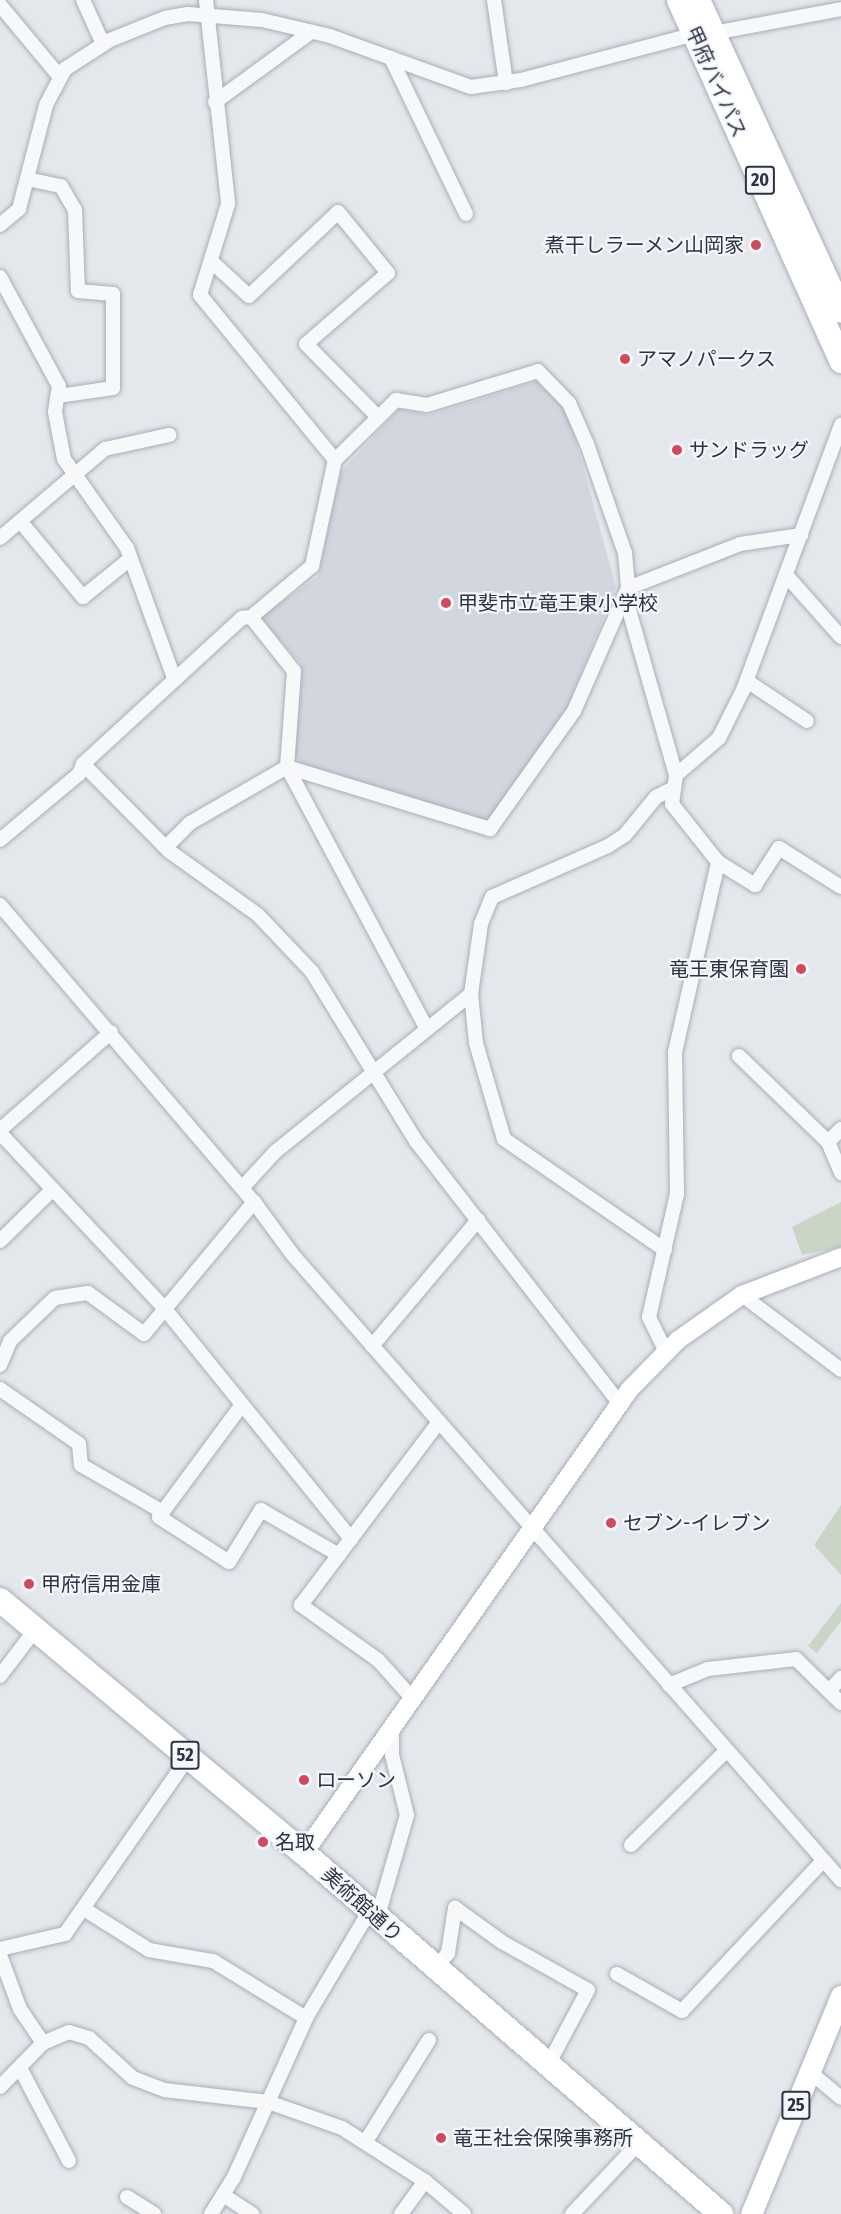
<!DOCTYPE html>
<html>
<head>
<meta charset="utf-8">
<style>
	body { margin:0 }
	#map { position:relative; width:841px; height:2214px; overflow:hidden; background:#e4e7ec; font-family:"Fira Sans Condensed","Noto Sans JP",sans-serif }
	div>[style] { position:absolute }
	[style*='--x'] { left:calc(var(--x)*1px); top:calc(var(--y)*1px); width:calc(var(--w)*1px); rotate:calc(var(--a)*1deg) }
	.built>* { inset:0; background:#d2d6de }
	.green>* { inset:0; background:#c9d6c5 }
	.roads { filter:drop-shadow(0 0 2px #a9aeb7) drop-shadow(0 0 2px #a9aeb7) }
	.street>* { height:14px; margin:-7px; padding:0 7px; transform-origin:7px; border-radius:7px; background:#f7f8fa }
	.secondary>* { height:18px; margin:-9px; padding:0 9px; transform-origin:9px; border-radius:9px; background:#fff }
	.primary>* { height:21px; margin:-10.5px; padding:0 10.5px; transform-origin:10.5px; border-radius:10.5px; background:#fff }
	.highway>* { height:24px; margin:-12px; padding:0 12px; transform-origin:12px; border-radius:12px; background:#fff }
	.dots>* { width:16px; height:16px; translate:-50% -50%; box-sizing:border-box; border:3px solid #f4f6f9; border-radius:50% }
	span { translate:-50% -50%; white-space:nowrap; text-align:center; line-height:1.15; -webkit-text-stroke:4.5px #f4f6f9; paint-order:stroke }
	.shield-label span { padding:2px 4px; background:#f4f6f9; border:2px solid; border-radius:4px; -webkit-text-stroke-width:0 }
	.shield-label { font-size:18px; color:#2b3445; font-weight:700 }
	.street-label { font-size:20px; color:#2b3445 }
	.poi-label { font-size:20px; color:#2b3445 }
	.right { translate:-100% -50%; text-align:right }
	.left { translate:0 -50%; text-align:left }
</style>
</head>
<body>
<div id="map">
	<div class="built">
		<div style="clip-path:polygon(538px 381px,568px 412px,616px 587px,567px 708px,491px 818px,480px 821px,301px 763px,295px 753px,301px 663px,260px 618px,318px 576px,341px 472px,399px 409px,429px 415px)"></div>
	</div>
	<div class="green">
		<div style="clip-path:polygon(841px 1202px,841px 1247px,802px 1255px,792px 1227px)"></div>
		<div style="clip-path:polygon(841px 1505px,841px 1575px,814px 1545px)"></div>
		<div style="clip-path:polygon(841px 1603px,841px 1621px,817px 1653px,808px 1646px)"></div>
	</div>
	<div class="roads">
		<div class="street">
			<div style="--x:83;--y:0;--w:48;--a:65.6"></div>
			<div style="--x:206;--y:0;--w:205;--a:83.8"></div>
			<div style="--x:228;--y:204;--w:95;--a:107.1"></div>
			<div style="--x:200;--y:295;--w:213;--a:50.7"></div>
			<div style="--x:494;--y:0;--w:84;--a:81.8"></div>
			<div style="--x:0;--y:5;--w:94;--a:50.2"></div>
			<div style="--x:713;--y:33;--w:130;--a:-10.6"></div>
			<div style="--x:391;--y:58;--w:173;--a:64.3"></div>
			<div style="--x:215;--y:102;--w:119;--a:-36.1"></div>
			<div style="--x:27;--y:179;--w:35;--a:12"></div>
			<div style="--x:61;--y:186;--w:28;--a:60"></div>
			<div style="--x:75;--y:210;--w:81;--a:87.9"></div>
			<div style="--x:78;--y:291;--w:35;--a:5"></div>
			<div style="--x:113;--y:294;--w:94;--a:90"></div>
			<div style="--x:113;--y:388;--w:56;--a:171.7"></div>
			<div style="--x:0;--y:225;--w:25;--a:-40"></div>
			<div style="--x:19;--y:209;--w:107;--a:-75.4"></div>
			<div style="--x:46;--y:105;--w:41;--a:-62.2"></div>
			<div style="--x:65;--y:69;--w:54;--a:-32.8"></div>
			<div style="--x:110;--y:40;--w:59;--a:-21.8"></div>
			<div style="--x:165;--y:18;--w:23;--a:-10"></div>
			<div style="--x:188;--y:14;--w:74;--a:4.6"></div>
			<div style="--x:262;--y:20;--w:70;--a:13.2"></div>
			<div style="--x:330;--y:36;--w:150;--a:19.9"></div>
			<div style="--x:471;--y:87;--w:50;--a:-8"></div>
			<div style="--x:521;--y:80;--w:180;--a:-14.8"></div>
			<div style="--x:212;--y:262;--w:50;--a:42.6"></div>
			<div style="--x:249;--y:296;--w:122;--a:-43.3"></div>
			<div style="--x:338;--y:212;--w:79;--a:50.7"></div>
			<div style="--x:388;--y:273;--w:108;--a:139.1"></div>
			<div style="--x:306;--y:344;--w:103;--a:45.4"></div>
			<div style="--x:0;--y:277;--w:124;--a:61.6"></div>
			<div style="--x:59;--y:386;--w:26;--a:99"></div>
			<div style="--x:55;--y:412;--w:48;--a:79.2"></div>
			<div style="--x:64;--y:459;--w:109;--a:54.7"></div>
			<div style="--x:127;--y:548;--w:138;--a:70.1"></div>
			<div style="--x:20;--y:521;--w:99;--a:50.3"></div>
			<div style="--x:83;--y:597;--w:60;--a:-39"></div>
			<div style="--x:0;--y:538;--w:138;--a:-40.3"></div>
			<div style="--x:105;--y:449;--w:66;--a:-12.3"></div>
			<div style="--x:786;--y:575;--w:83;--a:48.4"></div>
			<div style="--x:628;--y:588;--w:134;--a:113.7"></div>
			<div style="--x:574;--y:711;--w:145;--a:125.4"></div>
			<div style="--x:490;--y:829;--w:212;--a:-163"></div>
			<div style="--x:287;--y:767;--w:96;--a:-85.8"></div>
			<div style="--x:294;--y:671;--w:69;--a:-128.5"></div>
			<div style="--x:251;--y:617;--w:80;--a:-39.9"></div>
			<div style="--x:312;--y:566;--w:108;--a:-77.8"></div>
			<div style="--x:335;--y:460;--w:86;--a:-44.5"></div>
			<div style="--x:396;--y:400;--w:31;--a:9"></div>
			<div style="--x:427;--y:405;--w:116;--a:-17"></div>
			<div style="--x:538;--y:371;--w:45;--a:45.9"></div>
			<div style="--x:569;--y:403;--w:45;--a:66.3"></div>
			<div style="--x:587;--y:444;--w:115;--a:70.8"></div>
			<div style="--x:625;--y:553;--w:35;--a:85"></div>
			<div style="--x:628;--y:588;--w:120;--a:-21.4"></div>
			<div style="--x:740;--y:544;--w:62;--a:-8.4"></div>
			<div style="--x:625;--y:596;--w:186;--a:74.1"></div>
			<div style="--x:747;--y:681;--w:72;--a:33.7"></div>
			<div style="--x:83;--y:764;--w:122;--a:45.3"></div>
			<div style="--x:169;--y:851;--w:110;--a:35.7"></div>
			<div style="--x:258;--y:915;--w:79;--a:46.5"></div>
			<div style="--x:312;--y:972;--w:198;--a:58.4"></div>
			<div style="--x:416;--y:1141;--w:331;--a:52.2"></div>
			<div style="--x:0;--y:840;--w:103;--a:-39.9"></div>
			<div style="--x:79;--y:774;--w:11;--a:-68"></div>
			<div style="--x:83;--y:764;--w:216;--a:-42.6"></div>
			<div style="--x:242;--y:618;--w:9;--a:-6"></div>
			<div style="--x:166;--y:847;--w:34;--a:-45"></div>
			<div style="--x:190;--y:823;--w:112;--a:-30"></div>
			<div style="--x:287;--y:767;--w:297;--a:61.9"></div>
			<div style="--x:718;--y:862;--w:44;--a:31.9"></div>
			<div style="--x:755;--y:885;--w:44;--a:-57"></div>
			<div style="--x:779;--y:848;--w:73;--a:32.2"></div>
			<div style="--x:0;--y:905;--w:391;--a:49.5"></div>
			<div style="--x:254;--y:1202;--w:64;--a:53.8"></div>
			<div style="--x:292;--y:1254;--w:833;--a:48.75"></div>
			<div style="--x:739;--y:1056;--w:124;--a:44"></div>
			<div style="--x:841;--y:1129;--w:18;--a:135"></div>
			<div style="--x:828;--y:1142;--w:34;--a:67"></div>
			<div style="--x:0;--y:1130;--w:148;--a:-41.4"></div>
			<div style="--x:0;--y:1133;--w:241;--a:46.8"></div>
			<div style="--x:165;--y:1309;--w:296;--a:51"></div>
			<div style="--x:242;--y:1188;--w:49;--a:-47.5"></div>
			<div style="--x:275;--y:1152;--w:252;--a:-38.9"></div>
			<div style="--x:0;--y:1241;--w:74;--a:-44.5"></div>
			<div style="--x:665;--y:1250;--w:196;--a:-145.4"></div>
			<div style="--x:504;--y:1139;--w:100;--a:-106.3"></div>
			<div style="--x:476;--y:1043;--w:49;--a:-95.8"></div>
			<div style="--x:471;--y:994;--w:71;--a:-81.9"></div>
			<div style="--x:481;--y:924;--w:29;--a:-68"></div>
			<div style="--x:492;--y:897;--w:127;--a:-23.7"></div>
			<div style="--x:608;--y:846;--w:20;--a:-33"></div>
			<div style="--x:625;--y:835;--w:49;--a:-50.8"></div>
			<div style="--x:656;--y:797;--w:20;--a:-27"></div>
			<div style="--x:742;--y:1295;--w:124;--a:37.1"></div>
			<div style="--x:372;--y:1346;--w:165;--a:-49.9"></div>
			<div style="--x:666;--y:1352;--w:39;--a:-116"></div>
			<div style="--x:649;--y:1317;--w:126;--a:-77.2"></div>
			<div style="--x:677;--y:1194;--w:142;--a:-90.8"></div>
			<div style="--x:675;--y:1052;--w:195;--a:-77.2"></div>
			<div style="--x:718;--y:862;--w:74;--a:-128.4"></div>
			<div style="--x:672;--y:804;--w:29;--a:-82"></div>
			<div style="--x:676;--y:775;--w:57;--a:-40.7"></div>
			<div style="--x:719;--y:738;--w:54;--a:-63.4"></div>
			<div style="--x:743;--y:690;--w:283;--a:-69.7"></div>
			<div style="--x:0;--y:1365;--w:26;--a:-67"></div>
			<div style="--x:10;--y:1341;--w:62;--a:-43.7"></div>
			<div style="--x:55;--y:1298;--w:33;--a:-9"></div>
			<div style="--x:88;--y:1293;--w:69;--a:36.2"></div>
			<div style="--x:144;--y:1334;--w:172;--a:-50.2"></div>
			<div style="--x:0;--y:1389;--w:96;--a:34.8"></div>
			<div style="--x:79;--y:1444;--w:21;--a:85"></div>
			<div style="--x:81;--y:1465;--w:95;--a:29.8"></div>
			<div style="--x:241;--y:1406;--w:138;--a:126.5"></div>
			<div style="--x:159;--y:1517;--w:83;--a:32.7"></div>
			<div style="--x:229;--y:1562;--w:61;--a:-58.4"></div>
			<div style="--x:261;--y:1510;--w:90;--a:30"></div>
			<div style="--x:0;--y:1676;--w:58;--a:-52.7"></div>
			<div style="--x:669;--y:1685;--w:42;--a:-22.3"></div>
			<div style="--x:708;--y:1669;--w:89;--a:-6.5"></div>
			<div style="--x:796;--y:1659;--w:63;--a:44.4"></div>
			<div style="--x:829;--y:1691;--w:18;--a:-47"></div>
			<div style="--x:414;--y:1700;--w:54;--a:-132"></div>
			<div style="--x:378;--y:1660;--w:95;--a:-144.5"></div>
			<div style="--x:301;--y:1605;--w:229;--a:-53"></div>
			<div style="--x:631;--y:1845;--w:134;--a:-44.7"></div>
			<div style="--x:84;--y:1909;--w:77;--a:32.2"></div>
			<div style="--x:149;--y:1950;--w:65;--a:9.8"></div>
			<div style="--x:213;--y:1961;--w:109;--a:31.5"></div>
			<div style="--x:377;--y:1919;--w:108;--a:-73.9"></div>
			<div style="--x:407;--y:1815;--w:62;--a:-104"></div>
			<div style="--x:392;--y:1755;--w:23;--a:-90"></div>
			<div style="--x:0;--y:1949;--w:67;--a:-13"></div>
			<div style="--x:65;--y:1934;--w:215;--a:-55.1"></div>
			<div style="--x:0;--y:1955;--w:58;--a:69.7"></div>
			<div style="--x:20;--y:2009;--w:41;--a:55.9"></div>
			<div style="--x:435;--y:1969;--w:21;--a:-51"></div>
			<div style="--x:448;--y:1953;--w:46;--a:-81.2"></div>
			<div style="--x:455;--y:1908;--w:58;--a:35.9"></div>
			<div style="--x:502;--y:1942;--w:98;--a:29.2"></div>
			<div style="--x:588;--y:1990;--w:83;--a:118.1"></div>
			<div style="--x:617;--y:1974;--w:75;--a:29.6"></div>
			<div style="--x:682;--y:2011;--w:206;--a:-46.8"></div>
			<div style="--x:20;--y:2068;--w:105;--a:62.2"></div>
			<div style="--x:810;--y:2072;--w:40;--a:40"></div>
			<div style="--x:0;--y:2087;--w:62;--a:-45.7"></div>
			<div style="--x:43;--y:2043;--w:28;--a:-23"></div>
			<div style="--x:69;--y:2032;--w:21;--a:17"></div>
			<div style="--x:89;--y:2038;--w:59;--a:42.3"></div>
			<div style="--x:133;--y:2078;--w:33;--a:21"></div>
			<div style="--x:164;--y:2090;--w:105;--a:6.6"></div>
			<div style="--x:268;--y:2102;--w:78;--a:19.4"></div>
			<div style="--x:342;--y:2128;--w:98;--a:32.6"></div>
			<div style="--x:425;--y:2181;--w:51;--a:40.2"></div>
			<div style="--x:366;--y:2141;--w:119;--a:-58"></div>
			<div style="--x:223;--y:2195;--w:35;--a:33"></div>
			<div style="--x:127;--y:2197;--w:32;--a:32"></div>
			<div style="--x:211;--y:2214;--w:44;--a:-58.1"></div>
			<div style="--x:234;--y:2177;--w:175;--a:-65.6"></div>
			<div style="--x:306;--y:2018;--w:123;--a:-59.3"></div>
			<div style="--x:401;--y:2214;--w:41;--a:-54"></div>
			<div style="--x:572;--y:2214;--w:96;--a:-46.7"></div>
		</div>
		<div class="secondary">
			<div style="--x:304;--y:1853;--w:567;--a:-54.91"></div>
			<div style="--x:630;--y:1389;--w:69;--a:-45.6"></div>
			<div style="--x:678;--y:1340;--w:78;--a:-35.1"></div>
			<div style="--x:742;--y:1295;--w:106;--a:-21"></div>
		</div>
		<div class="primary">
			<div style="--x:751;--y:2214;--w:236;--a:-67.6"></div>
		</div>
		<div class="highway">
			<div style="--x:679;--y:0;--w:396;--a:65.8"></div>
			<div style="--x:698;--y:0;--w:342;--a:65.3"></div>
			<div style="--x:0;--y:1600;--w:396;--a:39.8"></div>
			<div style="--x:304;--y:1853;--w:552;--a:40.88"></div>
		</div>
	</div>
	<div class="dots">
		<div style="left:756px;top:245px;background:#d1495b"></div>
		<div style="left:625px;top:359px;background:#d1495b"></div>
		<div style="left:677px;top:450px;background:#d1495b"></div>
		<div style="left:446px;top:603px;background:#d1495b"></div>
		<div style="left:801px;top:969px;background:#d1495b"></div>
		<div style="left:611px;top:1523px;background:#d1495b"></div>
		<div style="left:29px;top:1584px;background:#d1495b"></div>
		<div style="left:304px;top:1780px;background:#d1495b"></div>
		<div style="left:263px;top:1842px;background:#d1495b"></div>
		<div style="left:441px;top:2138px;background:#d1495b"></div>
	</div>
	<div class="shield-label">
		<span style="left:760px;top:180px">20</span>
		<span style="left:185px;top:1755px">52</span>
		<span style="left:796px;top:2105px">25</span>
	</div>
	<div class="street-label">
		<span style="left:716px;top:82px;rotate:66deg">甲府バイパス</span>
		<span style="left:362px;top:1905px;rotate:42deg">美術館通り</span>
	</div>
	<div class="poi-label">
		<span class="right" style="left:744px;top:245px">煮干しラーメン山岡家</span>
		<span class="left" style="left:637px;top:359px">アマノパークス</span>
		<span class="left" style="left:689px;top:450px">サンドラッグ</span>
		<span class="left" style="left:458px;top:603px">甲斐市立竜王東小学校</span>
		<span class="right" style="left:789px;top:969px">竜王東保育園</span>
		<span class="left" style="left:623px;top:1523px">セブン-イレブン</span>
		<span class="left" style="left:41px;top:1584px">甲府信用金庫</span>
		<span class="left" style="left:316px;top:1780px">ローソン</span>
		<span class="left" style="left:275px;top:1842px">名取</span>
		<span class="left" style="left:453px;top:2138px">竜王社会保険事務所</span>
	</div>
</div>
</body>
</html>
